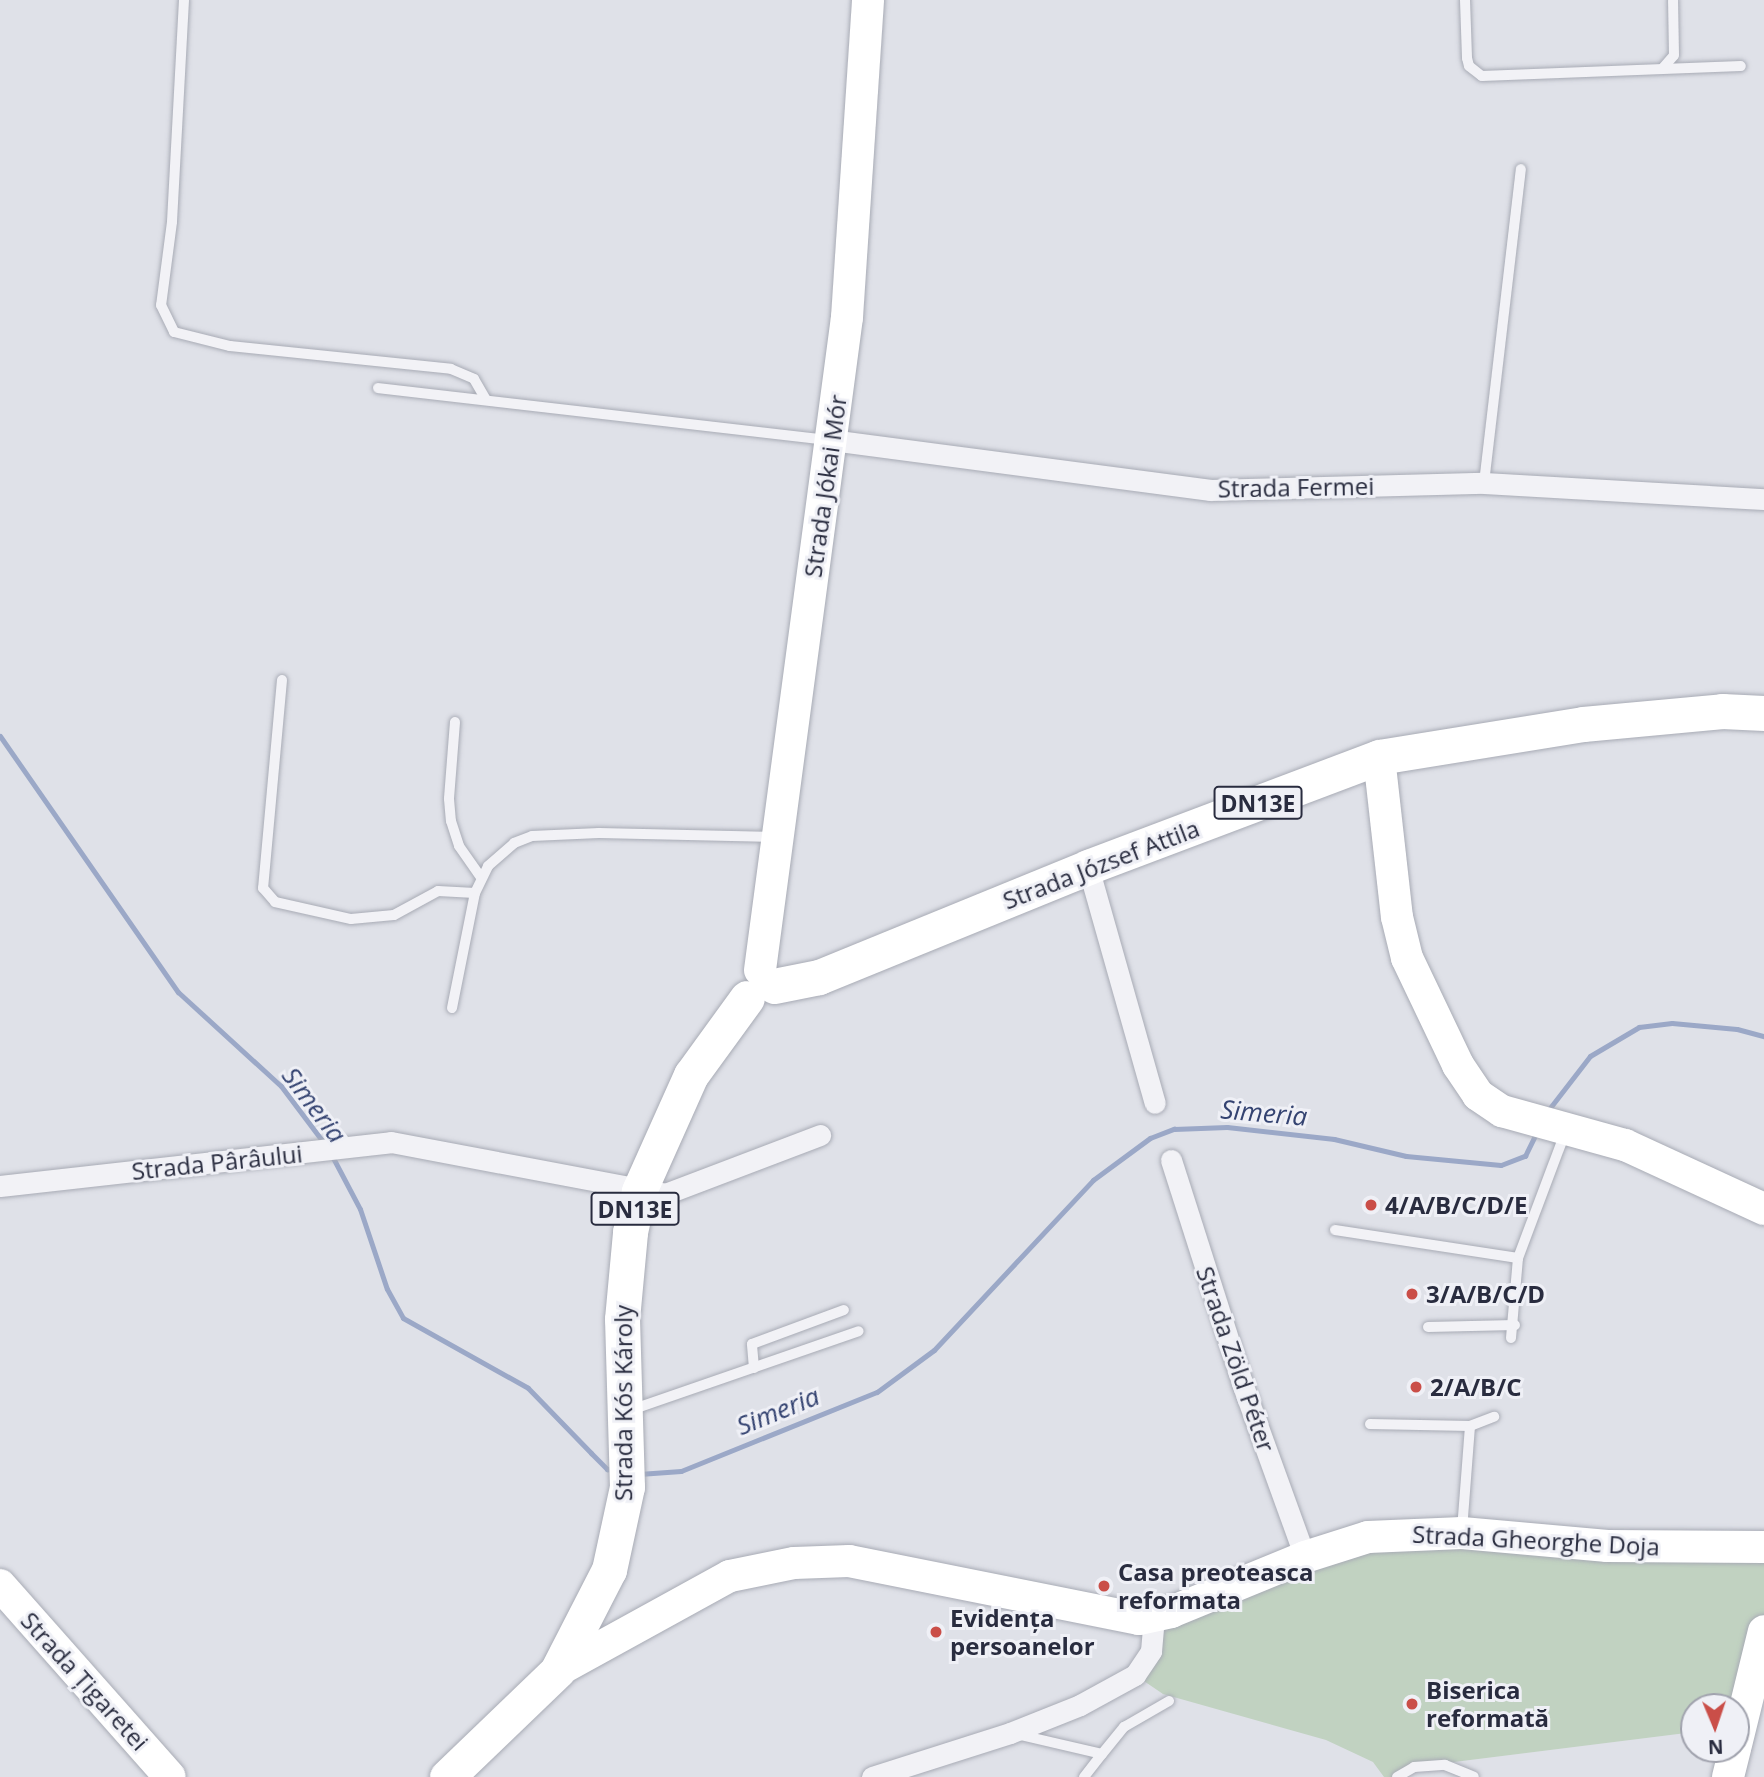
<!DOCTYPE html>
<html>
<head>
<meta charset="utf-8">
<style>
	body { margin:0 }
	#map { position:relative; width:1764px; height:1777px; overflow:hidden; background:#dfe1e8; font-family:"Open Sans",sans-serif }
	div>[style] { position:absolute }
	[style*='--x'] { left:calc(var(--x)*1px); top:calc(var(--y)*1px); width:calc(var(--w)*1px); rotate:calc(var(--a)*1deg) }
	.green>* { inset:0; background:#c1d2c1 }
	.stream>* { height:5px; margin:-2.5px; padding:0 2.5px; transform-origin:2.5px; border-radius:2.5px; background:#9ba8c7 }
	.roads { filter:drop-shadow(0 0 2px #a8abb5) drop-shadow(0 0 2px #a8abb5) }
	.lane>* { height:10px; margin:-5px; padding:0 5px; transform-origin:5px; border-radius:5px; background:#f2f2f6 }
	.street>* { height:21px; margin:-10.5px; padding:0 10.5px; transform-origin:10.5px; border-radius:10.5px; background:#f2f2f6 }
	.secondary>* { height:32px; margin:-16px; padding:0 16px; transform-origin:16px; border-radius:16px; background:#fff }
	.primary>* { height:35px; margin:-17.5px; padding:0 17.5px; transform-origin:17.5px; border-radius:17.5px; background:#fff }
	.dots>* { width:19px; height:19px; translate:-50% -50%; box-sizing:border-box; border:4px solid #eff0f6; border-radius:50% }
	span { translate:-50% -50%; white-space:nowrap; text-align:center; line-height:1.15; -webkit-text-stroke:6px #eff0f6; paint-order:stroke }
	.shield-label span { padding:2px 5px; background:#eff0f6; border:2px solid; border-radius:5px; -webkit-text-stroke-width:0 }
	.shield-label { font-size:23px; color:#292c3f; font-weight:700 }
	.street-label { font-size:24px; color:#292c3f }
	.poi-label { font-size:24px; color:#292c3f; font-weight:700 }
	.left { translate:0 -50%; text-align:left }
	.water-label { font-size:26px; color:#344371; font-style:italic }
	.north { position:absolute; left:1680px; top:1693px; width:70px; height:70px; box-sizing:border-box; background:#eff0f6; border:2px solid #a0a2ad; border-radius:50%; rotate:178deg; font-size:19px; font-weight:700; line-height:28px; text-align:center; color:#292c3f }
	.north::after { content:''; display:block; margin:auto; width:24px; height:32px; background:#ca4e48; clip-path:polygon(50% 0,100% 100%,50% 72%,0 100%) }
</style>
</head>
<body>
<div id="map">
	<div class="green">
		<div style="clip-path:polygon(1345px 1543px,1764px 1547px,1764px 1631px,1736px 1707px,1694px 1707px,1694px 1732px,1414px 1767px,1397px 1777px,1384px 1777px,1373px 1762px,1326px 1740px,1163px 1694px,1135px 1675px,1154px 1618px)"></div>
	</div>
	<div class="stream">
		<div style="--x:0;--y:736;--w:312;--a:55.2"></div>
		<div style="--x:178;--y:992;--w:139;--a:42.4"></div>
		<div style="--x:281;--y:1086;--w:71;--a:53"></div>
		<div style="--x:1546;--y:1113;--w:72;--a:-52.3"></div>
		<div style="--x:1590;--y:1056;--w:57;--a:-30.6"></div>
		<div style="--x:1639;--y:1027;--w:33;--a:-7"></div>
		<div style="--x:1672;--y:1023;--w:65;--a:5.3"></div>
		<div style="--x:1737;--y:1029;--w:28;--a:15"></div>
		<div style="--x:331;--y:1154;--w:62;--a:62.2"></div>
		<div style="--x:360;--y:1209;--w:84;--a:71.4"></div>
		<div style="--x:387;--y:1289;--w:33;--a:61"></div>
		<div style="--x:403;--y:1318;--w:143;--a:29.2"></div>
		<div style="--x:528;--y:1388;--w:91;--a:45.9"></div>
		<div style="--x:591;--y:1453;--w:23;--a:45"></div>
		<div style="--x:607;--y:1469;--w:9;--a:6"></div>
		<div style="--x:639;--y:1474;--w:42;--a:-4.1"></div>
		<div style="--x:681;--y:1471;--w:211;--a:-22"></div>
		<div style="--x:877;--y:1392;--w:71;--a:-36.4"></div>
		<div style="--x:934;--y:1350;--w:233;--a:-46.9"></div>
		<div style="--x:1093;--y:1180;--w:71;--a:-36.4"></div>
		<div style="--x:1150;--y:1138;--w:26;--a:-21"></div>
		<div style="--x:1174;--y:1129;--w:53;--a:-2.2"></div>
		<div style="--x:1227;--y:1127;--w:108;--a:6.4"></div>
		<div style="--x:1334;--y:1139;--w:74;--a:13.3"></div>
		<div style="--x:1406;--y:1156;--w:95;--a:5.4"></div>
		<div style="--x:1501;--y:1165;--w:26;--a:-21"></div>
		<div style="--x:1525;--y:1156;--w:28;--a:-64"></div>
	</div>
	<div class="roads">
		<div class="lane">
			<div style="--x:184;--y:0;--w:222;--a:93.1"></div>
			<div style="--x:172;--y:222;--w:84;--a:97.5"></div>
			<div style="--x:161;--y:305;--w:30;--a:64"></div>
			<div style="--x:174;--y:332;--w:58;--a:14"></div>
			<div style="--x:230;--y:346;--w:222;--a:5.9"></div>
			<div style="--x:451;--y:369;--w:25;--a:23"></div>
			<div style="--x:474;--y:379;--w:24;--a:60"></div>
			<div style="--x:1465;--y:0;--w:58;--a:88"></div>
			<div style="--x:1467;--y:58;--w:8;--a:76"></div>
			<div style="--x:1469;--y:66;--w:16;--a:38"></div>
			<div style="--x:1482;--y:76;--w:259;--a:-2.2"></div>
			<div style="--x:1662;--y:69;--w:18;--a:-49"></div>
			<div style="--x:1674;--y:55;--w:55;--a:-91"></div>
			<div style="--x:378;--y:388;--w:452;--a:6.6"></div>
			<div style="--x:1484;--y:483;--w:316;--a:-83.3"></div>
			<div style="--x:282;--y:680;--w:209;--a:95.2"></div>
			<div style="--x:263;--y:888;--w:18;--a:49"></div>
			<div style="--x:275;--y:902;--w:78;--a:12.6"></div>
			<div style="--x:351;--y:919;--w:43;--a:-5.3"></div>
			<div style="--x:394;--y:915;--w:50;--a:-28.6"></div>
			<div style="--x:438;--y:891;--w:37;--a:3"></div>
			<div style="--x:455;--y:722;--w:77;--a:94.5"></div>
			<div style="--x:449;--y:799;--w:22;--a:85"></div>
			<div style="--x:451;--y:821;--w:26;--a:72"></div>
			<div style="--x:459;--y:846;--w:38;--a:55"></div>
			<div style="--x:452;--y:1008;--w:117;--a:-78.7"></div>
			<div style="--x:475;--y:893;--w:30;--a:-64"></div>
			<div style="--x:488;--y:866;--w:35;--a:-41"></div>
			<div style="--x:514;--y:843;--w:19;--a:-21"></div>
			<div style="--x:532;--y:836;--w:67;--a:-2.6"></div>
			<div style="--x:599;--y:833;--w:177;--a:1.3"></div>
			<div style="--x:1335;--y:1230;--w:185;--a:8.7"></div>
			<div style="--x:1428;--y:1327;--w:87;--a:-1.3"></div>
			<div style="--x:1511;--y:1338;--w:80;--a:-85"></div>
			<div style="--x:1518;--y:1258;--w:134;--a:-69.4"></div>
			<div style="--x:754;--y:1368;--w:24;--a:-95"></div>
			<div style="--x:752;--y:1344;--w:98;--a:-20.3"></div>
			<div style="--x:628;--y:1411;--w:244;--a:-19.1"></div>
			<div style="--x:1370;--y:1424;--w:100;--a:1.1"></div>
			<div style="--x:1462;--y:1530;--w:104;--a:-85.6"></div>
			<div style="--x:1470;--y:1426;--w:26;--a:-21"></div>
			<div style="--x:1016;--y:1734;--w:88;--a:13.1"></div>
			<div style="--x:1102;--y:1754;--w:35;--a:-51"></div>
			<div style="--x:1124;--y:1727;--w:52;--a:-30"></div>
			<div style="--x:1084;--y:1777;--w:29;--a:-52"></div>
			<div style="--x:1397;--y:1777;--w:20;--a:-30"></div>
			<div style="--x:1414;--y:1767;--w:31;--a:-4"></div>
			<div style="--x:1445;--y:1765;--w:31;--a:22"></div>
		</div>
		<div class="street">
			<div style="--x:831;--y:440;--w:382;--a:7.5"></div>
			<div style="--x:1210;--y:490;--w:274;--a:-1.5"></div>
			<div style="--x:1484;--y:483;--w:280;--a:3.3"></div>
			<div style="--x:1088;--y:867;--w:245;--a:74.2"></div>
			<div style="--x:1171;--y:1160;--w:234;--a:72.3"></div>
			<div style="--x:1242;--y:1383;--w:185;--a:70.1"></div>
			<div style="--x:0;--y:1186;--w:393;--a:-6.4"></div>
			<div style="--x:391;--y:1142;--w:279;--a:10.7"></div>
			<div style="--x:665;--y:1194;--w:166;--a:-20.8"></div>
			<div style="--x:872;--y:1777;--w:145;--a:-17.7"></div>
			<div style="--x:1010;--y:1733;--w:75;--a:-21.8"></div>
			<div style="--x:1080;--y:1705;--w:63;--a:-28.6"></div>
			<div style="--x:1135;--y:1675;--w:29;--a:-56"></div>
			<div style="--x:1151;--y:1651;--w:33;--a:-85"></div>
		</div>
		<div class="secondary">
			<div style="--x:1379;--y:757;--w:161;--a:83.6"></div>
			<div style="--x:1397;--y:917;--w:42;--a:76.3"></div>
			<div style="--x:1407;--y:958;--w:119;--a:64.5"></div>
			<div style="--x:1458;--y:1065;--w:36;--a:56"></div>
			<div style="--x:1478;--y:1095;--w:29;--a:34"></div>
			<div style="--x:1502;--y:1111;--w:128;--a:15.5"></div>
			<div style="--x:1625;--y:1145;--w:153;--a:24.7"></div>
			<div style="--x:760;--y:970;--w:659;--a:-82.41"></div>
			<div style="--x:847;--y:317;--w:318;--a:-86.2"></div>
			<div style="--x:0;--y:1585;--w:256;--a:48.5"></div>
			<div style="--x:557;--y:1671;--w:197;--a:-28.8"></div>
			<div style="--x:730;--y:1576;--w:65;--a:-11.5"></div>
			<div style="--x:794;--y:1563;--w:55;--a:-2.1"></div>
			<div style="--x:849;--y:1561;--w:296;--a:11.3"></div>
			<div style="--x:1139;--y:1619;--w:33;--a:-12"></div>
			<div style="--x:1171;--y:1612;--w:145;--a:-22.3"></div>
			<div style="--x:1305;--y:1557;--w:66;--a:-17.6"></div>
			<div style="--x:1368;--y:1537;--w:94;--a:-2.4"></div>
			<div style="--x:1462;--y:1533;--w:146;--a:5.1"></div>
			<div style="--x:1607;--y:1546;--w:157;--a:0.4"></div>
			<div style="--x:1736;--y:1745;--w:117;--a:-76.2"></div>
			<div style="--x:1728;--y:1777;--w:29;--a:-76"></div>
		</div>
		<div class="primary">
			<div style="--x:774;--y:986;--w:46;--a:-11.3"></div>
			<div style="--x:819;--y:977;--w:291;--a:-22.2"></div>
			<div style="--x:1088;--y:867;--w:311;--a:-20.7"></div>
			<div style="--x:1379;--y:757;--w:207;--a:-9.2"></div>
			<div style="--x:1583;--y:724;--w:140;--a:-5.3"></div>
			<div style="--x:1722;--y:711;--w:42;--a:2.7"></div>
			<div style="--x:447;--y:1777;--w:153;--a:-43.9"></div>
			<div style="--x:557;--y:1671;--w:114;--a:-62.8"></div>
			<div style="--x:609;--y:1570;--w:85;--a:-77.8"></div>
			<div style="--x:627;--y:1487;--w:168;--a:-91.7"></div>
			<div style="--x:622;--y:1319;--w:87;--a:-84.7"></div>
			<div style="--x:630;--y:1232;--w:42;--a:-77.6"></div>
			<div style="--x:639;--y:1191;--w:127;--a:-65.9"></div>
			<div style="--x:691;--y:1075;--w:95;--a:-54"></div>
		</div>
	</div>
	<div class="dots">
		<div style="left:1371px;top:1205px;background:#ca4e48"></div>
		<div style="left:1412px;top:1294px;background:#ca4e48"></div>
		<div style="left:1416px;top:1387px;background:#ca4e48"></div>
		<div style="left:1104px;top:1586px;background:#ca4e48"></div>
		<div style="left:936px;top:1632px;background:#ca4e48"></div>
		<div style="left:1412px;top:1704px;background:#ca4e48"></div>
	</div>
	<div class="shield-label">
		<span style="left:1258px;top:803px">DN13E</span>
		<span style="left:635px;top:1209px">DN13E</span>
	</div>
	<div class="street-label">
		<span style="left:825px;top:486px;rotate:-82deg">Strada Jókai Mór</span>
		<span style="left:1296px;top:487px;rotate:-1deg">Strada Fermei</span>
		<span style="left:1101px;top:864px;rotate:-21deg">Strada József Attila</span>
		<span style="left:217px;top:1162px;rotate:-6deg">Strada Pârâului</span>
		<span style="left:1236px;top:1359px;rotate:71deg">Strada Zöld Péter</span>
		<span style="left:623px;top:1403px;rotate:-90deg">Strada Kós Károly</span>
		<span style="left:1536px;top:1540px;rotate:3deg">Strada Gheorghe Doja</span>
		<span style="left:85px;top:1681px;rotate:48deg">Strada Țigaretei</span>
	</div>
	<div class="poi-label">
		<span class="left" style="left:1385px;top:1205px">4/A/B/C/D/E</span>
		<span class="left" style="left:1426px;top:1294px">3/A/B/C/D</span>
		<span class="left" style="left:1430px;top:1387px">2/A/B/C</span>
		<span class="left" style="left:1118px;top:1586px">Casa preoteasca<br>reformata</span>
		<span class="left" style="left:950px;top:1632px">Evidența<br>persoanelor</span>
		<span class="left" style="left:1426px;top:1704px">Biserica<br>reformată</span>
	</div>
	<div class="water-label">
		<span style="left:314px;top:1105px;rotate:53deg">Simeria</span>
		<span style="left:1264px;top:1113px;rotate:5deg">Simeria</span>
		<span style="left:778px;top:1411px;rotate:-22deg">Simeria</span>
	</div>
	<div class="north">N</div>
</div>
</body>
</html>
